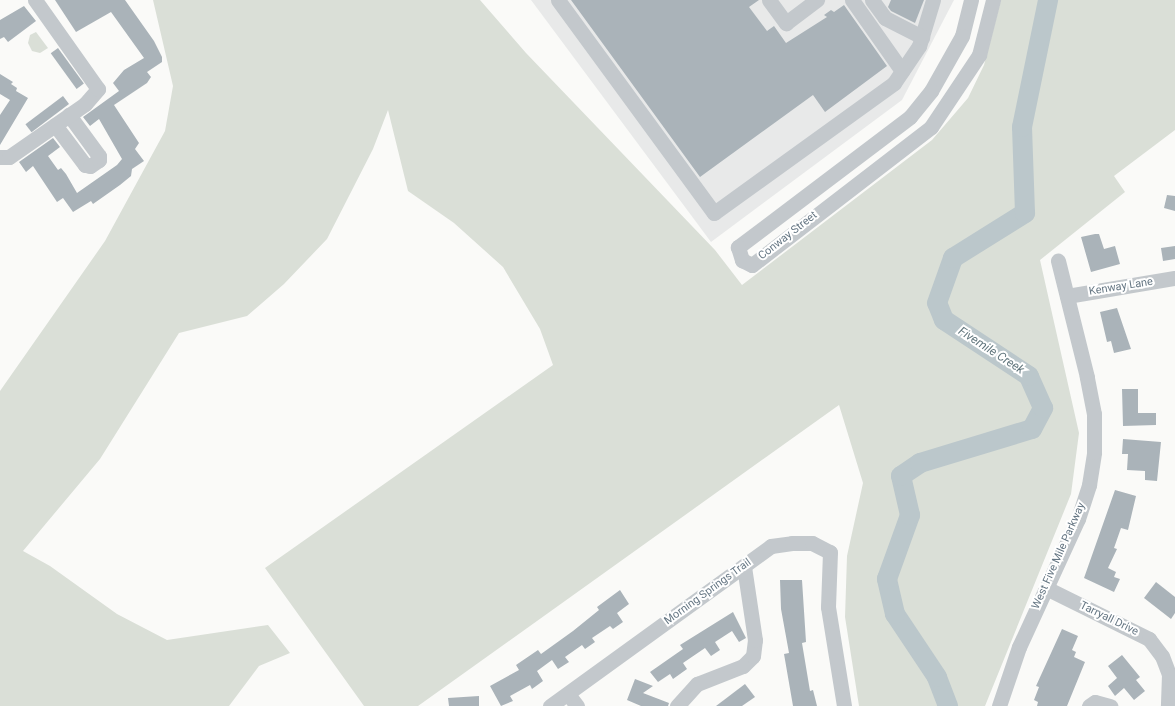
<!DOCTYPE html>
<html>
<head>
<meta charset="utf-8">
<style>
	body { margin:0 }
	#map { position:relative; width:1175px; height:706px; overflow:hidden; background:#fafaf8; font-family:Roboto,sans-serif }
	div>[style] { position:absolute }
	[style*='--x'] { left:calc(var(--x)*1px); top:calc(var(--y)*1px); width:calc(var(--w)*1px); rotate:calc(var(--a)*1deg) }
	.built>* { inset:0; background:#e8e9e9 }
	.green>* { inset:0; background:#dadfd7 }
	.river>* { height:20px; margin:-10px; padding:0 10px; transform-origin:10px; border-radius:10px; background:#bbc7cb }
	.building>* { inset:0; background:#aab3b9; transform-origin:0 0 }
	.minor>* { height:15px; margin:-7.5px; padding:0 7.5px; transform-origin:7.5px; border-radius:7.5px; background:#c3c8cc }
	span { translate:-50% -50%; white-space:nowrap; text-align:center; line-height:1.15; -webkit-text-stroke:4px #fff; paint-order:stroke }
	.street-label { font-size:11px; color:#657683 }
	.water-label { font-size:12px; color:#60757c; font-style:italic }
</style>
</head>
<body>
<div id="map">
	<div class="built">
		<div style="clip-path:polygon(531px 0,954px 0,902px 100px,711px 242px)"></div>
	</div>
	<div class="green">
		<div style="clip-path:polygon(153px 0,480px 0,526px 53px,715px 250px,742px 285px,932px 140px,968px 98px,984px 65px,1001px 0,1175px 0,1175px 130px,1114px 176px,1125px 192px,1040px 260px,1079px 433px,1071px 494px,985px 706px,859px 706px,845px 617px,847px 556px,863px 483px,839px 405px,418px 706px,364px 706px,265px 568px,553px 365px,540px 329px,503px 267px,454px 223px,408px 191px,388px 110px,373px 149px,327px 239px,284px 284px,247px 316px,179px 333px,100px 459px,23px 551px,50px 566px,117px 614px,167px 640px,268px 625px,290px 653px,259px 666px,229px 706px,0 706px,0 391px,105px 241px,165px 131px,173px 86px)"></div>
		<div style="clip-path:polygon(36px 32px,48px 48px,40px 53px,32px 51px,28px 43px,30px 35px)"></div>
	</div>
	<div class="river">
		<div style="--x:948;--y:706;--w:31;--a:-111"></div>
		<div style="--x:937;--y:677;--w:76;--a:-123.7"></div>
		<div style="--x:895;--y:614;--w:36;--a:-103"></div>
		<div style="--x:887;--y:579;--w:68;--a:-70.2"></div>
		<div style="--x:910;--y:515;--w:40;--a:-103"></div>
		<div style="--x:901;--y:476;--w:23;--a:-34"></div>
		<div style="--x:920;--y:463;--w:117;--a:-16.9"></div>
		<div style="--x:1032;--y:429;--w:24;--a:-62"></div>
		<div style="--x:1043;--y:408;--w:35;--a:-114"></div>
		<div style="--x:1029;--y:376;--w:102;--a:-146.6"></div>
		<div style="--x:944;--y:320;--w:18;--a:-112"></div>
		<div style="--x:937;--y:303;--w:48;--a:-70.4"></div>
		<div style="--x:953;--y:258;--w:85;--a:-32"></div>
		<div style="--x:1025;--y:213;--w:86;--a:-92"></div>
		<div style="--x:1022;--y:127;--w:130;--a:-78.4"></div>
	</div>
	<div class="building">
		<div style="clip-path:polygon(55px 0,125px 0,154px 41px,162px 57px,162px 62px,147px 72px,151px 77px,147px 83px,114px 105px,139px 143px,135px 149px,144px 161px,132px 169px,131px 176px,120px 185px,93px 204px,91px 201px,73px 212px,63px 198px,57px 202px,33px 166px,26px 172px,19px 162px,53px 138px,60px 147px,48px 156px,58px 170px,61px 168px,66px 174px,77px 193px,117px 165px,122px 159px,99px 119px,90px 126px,83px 117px,119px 91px,113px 83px,124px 70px,144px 58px,111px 12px,76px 32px)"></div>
		<div style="clip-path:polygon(571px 0,759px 0,749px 7px,767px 31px,774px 26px,786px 43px,827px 17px,824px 15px,831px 10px,834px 12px,844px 5px,887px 66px,825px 112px,813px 95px,700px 177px)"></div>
		<div style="clip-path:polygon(891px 0,924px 0,915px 23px,891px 11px,888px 7px)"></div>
		<div style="clip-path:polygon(24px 6px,36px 21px,8px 42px,4px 37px,0 39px,0 20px)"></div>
		<div style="left:58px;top:48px;width:44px;height:9px;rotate:54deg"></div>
		<div style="clip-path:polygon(0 74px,13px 82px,11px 84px,17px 88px,16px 91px,28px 98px,0 145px,0 115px,10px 100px,0 94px)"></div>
		<div style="left:63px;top:96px;width:10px;height:47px;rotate:53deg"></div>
		<div style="clip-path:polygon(1167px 195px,1175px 196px,1175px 211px,1164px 208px)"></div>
		<div style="clip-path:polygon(1095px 234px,1099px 234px,1104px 249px,1115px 246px,1120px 264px,1091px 272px,1081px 237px)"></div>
		<div style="clip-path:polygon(1175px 246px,1175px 259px,1163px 261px,1161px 248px)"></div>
		<div style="clip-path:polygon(1117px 308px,1131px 349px,1114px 353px,1111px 341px,1107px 342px,1100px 312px)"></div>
		<div style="clip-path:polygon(1122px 389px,1138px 389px,1138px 413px,1156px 413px,1156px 425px,1123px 426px)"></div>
		<div style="clip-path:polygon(1123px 439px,1161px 442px,1157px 481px,1145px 480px,1145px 471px,1127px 470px,1128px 454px,1122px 454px)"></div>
		<div style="clip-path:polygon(1115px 490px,1136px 496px,1128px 530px,1121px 528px,1114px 548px,1117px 549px,1108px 568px,1116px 572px,1114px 577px,1120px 579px,1114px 592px,1084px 578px)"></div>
		<div style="clip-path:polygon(780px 580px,802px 580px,806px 642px,802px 643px,810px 691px,813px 690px,817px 706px,793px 706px,784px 654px,789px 653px,781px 609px)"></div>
		<div style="clip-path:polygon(1156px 582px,1175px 597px,1175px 613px,1171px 619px,1144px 598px)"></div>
		<div style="clip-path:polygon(620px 590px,629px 604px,617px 613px,623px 622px,613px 629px,610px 626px,592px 638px,595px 642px,585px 649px,582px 645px,565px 657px,569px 662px,558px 669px,552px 660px,537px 671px,543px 681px,532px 689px,530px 685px,510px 696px,513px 701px,501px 706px,490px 686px,519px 670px,516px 665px,538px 650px,541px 654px,573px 631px,599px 610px,597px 607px)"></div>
		<div style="clip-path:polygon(733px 612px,746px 638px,739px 642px,732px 631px,715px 642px,720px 650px,711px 656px,705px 648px,683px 663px,687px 669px,673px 679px,670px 674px,658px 682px,650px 672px,683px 649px,680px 645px)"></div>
		<div style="clip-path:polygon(1062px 629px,1078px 636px,1072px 650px,1076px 652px,1074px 657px,1085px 662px,1067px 706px,1037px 706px,1038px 702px,1034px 700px,1039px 687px,1036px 686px)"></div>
		<div style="clip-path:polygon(1122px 655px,1140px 677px,1136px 680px,1145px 691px,1134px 700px,1124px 688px,1115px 696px,1108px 686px,1117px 678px,1108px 666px)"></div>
		<div style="clip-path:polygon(635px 679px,653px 686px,643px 693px,669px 703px,668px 706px,641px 706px,627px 700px)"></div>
		<div style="clip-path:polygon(745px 684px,755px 697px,742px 706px,716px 706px)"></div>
		<div style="clip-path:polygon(479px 696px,479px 706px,449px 706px,448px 698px)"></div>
	</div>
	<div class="minor">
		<div style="--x:558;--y:0;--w:264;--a:53.8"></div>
		<div style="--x:714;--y:213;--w:222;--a:-35.8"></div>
		<div style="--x:894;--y:83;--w:45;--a:-56"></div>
		<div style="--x:919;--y:46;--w:48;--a:-73.1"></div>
		<div style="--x:769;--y:0;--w:29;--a:54"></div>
		<div style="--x:786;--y:23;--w:39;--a:-37"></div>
		<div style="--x:852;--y:0;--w:87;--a:54.8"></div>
		<div style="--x:872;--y:0;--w:22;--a:54"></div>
		<div style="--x:885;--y:18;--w:42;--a:27.2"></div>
		<div style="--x:971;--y:0;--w:37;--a:104"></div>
		<div style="--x:962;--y:36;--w:63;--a:119.4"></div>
		<div style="--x:931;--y:91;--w:33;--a:129"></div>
		<div style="--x:910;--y:117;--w:216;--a:142.9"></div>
		<div style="--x:738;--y:247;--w:14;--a:73"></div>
		<div style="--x:742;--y:260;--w:11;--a:27"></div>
		<div style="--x:752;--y:265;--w:226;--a:-37.6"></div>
		<div style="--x:931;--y:127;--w:87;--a:-56.3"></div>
		<div style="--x:979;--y:55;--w:57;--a:-75.7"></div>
		<div style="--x:55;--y:125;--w:50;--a:53.1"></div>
		<div style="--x:85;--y:165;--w:5;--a:11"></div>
		<div style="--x:90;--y:166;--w:11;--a:-34"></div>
		<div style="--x:99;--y:160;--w:4;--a:-90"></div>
		<div style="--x:99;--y:156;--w:51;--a:-126.2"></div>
		<div style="--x:0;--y:157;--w:9;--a:0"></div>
		<div style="--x:9;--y:157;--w:93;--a:-34.9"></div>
		<div style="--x:85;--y:104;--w:20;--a:-49"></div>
		<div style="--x:98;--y:89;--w:109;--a:-125.3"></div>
		<div style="--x:1067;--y:296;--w:109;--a:-9.5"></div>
		<div style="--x:1046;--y:588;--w:115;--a:26.3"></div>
		<div style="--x:1149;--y:639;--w:21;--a:53"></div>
		<div style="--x:1162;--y:656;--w:19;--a:69"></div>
		<div style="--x:1169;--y:674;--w:32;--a:92"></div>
		<div style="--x:568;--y:694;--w:15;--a:53"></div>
		<div style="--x:550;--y:706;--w:273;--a:-35.9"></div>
		<div style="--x:771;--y:546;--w:21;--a:-8"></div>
		<div style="--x:792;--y:543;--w:20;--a:0"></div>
		<div style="--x:812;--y:543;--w:20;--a:27"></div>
		<div style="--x:830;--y:552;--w:55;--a:92.1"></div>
		<div style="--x:828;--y:607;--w:100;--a:80.8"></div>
		<div style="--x:677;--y:706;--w:30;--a:-48"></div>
		<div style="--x:697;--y:684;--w:49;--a:-21.4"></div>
		<div style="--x:743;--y:666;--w:14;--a:-45"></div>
		<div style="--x:753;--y:656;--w:16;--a:-83"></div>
		<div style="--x:755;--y:640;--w:75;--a:-98.5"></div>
		<div style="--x:999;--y:706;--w:62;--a:-71.3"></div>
		<div style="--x:1019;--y:647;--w:141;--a:-65.3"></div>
		<div style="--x:1078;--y:519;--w:36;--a:-72"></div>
		<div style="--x:1089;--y:485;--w:33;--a:-81"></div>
		<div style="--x:1094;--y:452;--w:38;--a:-90"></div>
		<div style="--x:1094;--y:414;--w:38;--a:-101"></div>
		<div style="--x:1087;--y:377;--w:120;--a:-104"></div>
		<div style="--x:1089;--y:706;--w:7;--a:-34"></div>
		<div style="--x:1095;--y:702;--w:16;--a:15"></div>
	</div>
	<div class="street-label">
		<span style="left:788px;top:236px;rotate:-38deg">Conway Street</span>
		<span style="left:1121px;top:287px;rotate:-9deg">Kenway Lane</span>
		<span style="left:1059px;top:556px;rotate:-66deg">West Five Mile Parkway</span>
		<span style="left:708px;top:592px;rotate:-36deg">Morning Springs Trail</span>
		<span style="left:1109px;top:619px;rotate:26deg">Tarryall Drive</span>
	</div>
	<div class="water-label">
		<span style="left:991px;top:351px;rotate:33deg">Fivemile Creek</span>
	</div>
</div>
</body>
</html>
